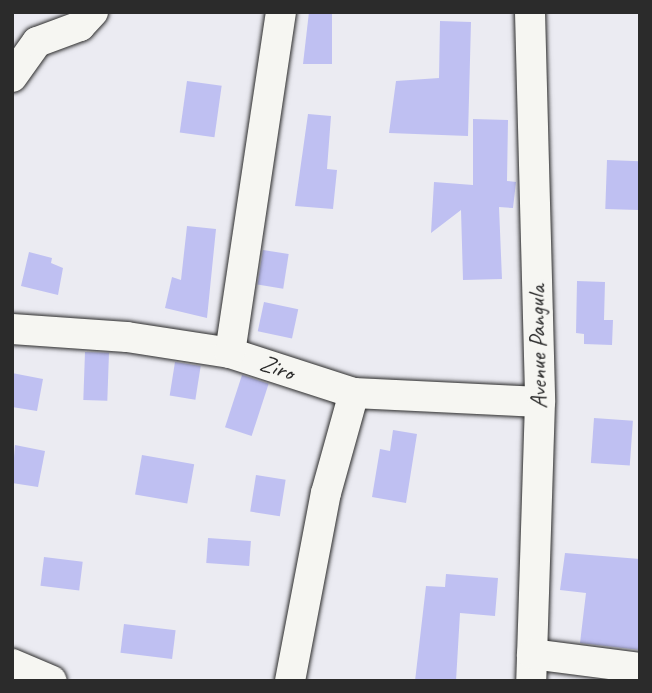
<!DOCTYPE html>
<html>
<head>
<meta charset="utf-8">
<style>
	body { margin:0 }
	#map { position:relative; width:652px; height:693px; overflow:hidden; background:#ebebf2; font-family:Caveat,sans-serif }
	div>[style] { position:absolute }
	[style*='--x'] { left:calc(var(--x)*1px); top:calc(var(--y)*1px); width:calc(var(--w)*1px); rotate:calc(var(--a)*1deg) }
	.building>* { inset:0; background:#bfc0f2; transform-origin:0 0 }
	.roads { filter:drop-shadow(0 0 2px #2b2b2b) drop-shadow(0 0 2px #2b2b2b) }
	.minor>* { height:30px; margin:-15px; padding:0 15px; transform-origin:15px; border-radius:15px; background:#f6f6f2 }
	span { translate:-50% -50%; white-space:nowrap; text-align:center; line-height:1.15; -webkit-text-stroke:6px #f6f6f2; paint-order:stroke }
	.street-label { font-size:24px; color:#2b2b2b }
	.frame { position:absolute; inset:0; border:14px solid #2b2b2b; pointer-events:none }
</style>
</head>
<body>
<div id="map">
	<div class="building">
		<div style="clip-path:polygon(309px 12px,332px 12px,332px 64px,303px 64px)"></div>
		<div style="clip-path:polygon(440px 21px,471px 22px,468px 136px,389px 133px,396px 81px,439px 78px)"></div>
		<div style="left:187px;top:81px;width:35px;height:52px;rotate:8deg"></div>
		<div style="clip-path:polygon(308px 114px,331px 116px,327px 169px,337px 170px,333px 209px,295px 206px)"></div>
		<div style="clip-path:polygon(473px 119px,508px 120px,507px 181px,516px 182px,513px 208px,499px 207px,502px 279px,463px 280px,461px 210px,431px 233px,434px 182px,473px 185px)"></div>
		<div style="left:607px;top:160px;width:33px;height:49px;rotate:2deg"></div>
		<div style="clip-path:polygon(187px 226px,216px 229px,207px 318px,165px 308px,172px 277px,181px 280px)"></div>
		<div style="left:263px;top:250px;width:26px;height:35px;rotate:9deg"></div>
		<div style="clip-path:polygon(29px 252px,52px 258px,51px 263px,63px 268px,58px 295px,21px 286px)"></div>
		<div style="clip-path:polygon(577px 281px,605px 282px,604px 320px,613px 320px,612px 345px,584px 344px,584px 334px,576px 333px)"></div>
		<div style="left:264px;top:302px;width:35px;height:30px;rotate:12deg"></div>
		<div style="left:85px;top:352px;width:24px;height:48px;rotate:2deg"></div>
		<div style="left:175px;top:362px;width:26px;height:34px;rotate:9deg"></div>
		<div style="clip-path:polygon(12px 373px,43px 379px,37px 411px,12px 407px)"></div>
		<div style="left:242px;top:375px;width:28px;height:55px;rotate:18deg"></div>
		<div style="left:594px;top:418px;width:39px;height:45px;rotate:4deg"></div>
		<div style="clip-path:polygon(393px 430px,417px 434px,406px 503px,372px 497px,380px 449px,390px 451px)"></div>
		<div style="clip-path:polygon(15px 445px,45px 451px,38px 487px,12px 483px)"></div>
		<div style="left:142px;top:455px;width:53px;height:40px;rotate:10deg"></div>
		<div style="left:256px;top:475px;width:30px;height:37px;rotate:9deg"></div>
		<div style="left:208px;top:538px;width:43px;height:25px;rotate:4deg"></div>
		<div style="clip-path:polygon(565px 553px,640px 559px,640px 650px,580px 643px,586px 593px,560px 590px)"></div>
		<div style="left:44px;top:557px;width:39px;height:29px;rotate:7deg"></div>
		<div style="clip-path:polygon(446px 574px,498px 578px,495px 616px,460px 613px,456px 681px,415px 681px,426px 586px,445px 587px)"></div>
		<div style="left:124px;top:624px;width:52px;height:29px;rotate:7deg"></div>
	</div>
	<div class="roads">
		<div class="minor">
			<div style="--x:530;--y:12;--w:390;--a:88.5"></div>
			<div style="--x:540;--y:402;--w:279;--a:91.8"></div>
			<div style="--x:12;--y:77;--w:43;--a:-54.5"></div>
			<div style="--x:37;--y:42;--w:46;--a:-20.4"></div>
			<div style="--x:80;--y:26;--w:19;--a:-47"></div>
			<div style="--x:12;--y:329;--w:115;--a:4"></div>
			<div style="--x:127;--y:337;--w:104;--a:8.8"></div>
			<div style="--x:230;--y:353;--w:130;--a:17.9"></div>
			<div style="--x:354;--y:393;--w:186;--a:2.8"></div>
			<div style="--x:230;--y:353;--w:345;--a:-81.5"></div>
			<div style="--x:532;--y:654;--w:109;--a:7.4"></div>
			<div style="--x:12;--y:664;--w:43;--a:23"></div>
			<div style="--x:290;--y:681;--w:191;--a:-79.2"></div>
			<div style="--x:326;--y:493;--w:104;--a:-74.4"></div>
		</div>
	</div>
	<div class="street-label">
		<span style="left:538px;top:347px;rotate:-91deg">Avenue Pangula</span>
		<span style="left:277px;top:368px;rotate:20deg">Ziro</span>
	</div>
	<div class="frame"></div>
</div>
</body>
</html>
